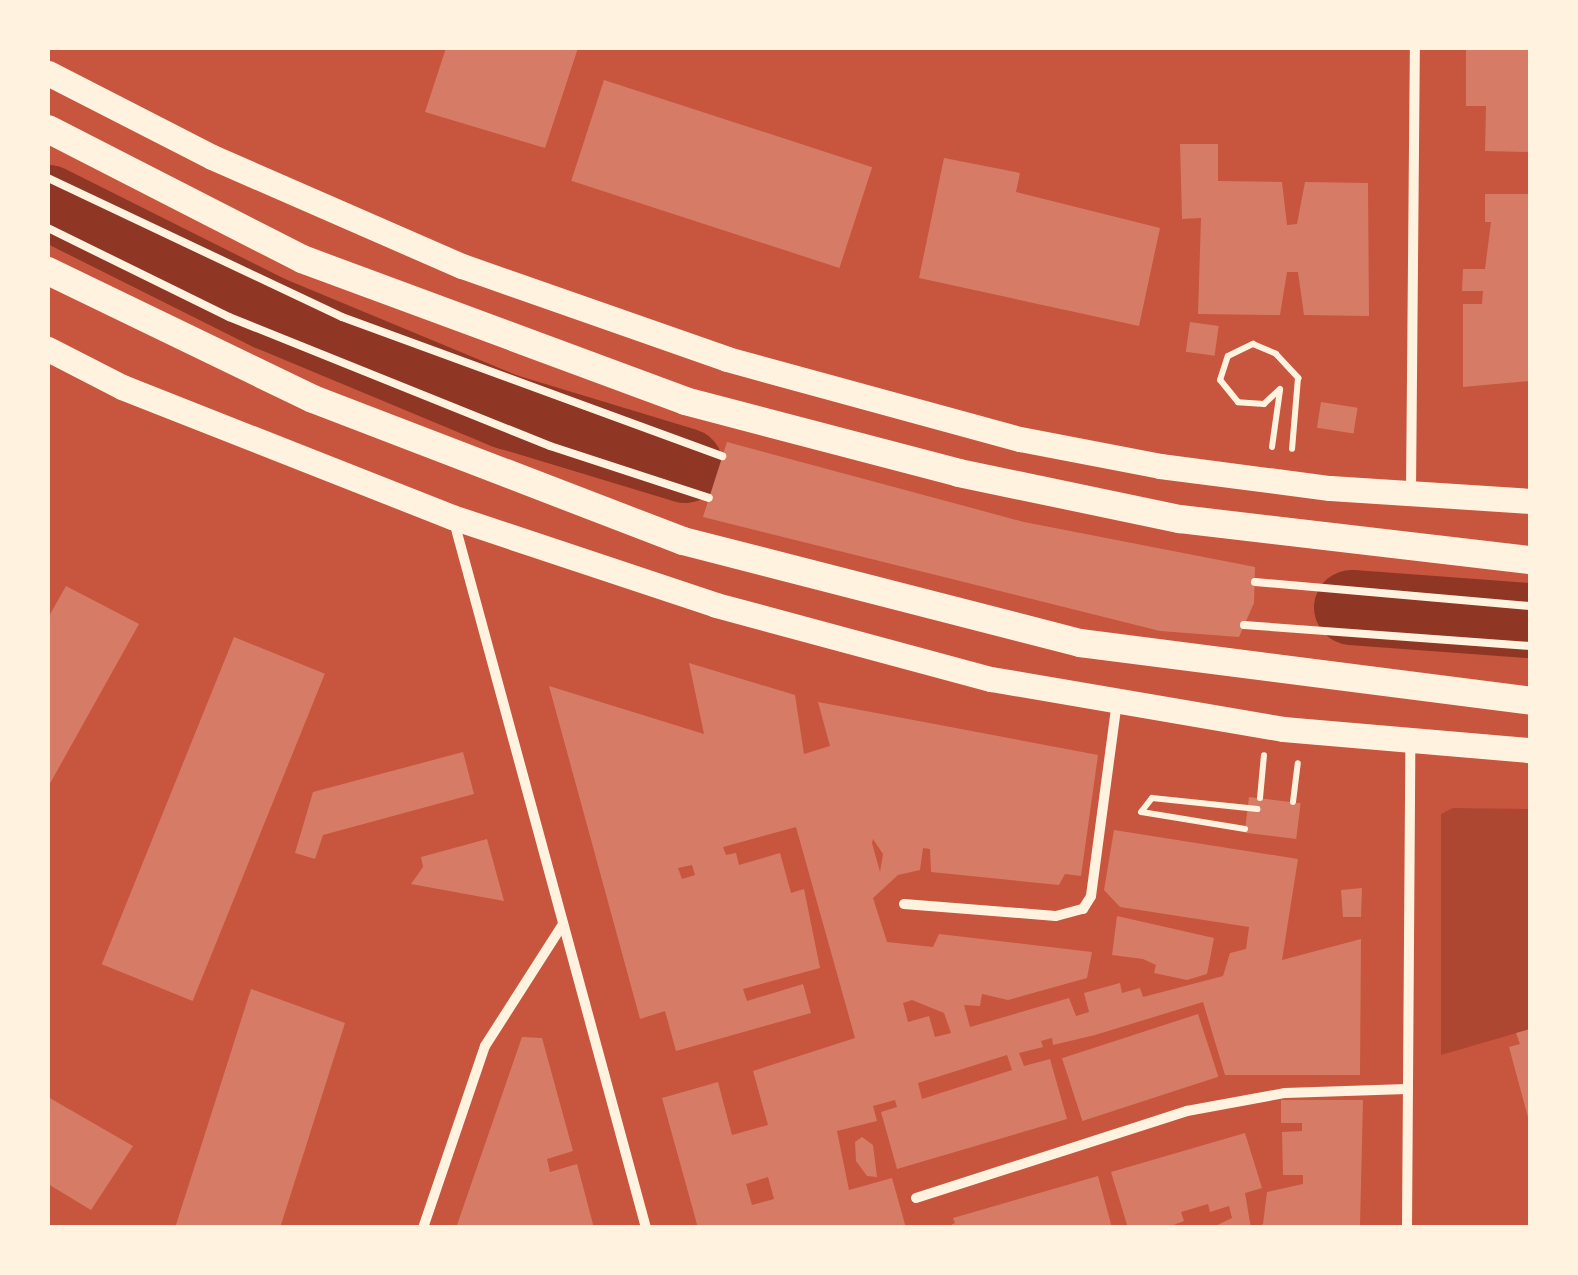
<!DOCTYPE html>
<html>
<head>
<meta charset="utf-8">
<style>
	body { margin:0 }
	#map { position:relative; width:1578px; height:1275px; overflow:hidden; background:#c8553d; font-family:Georgia,serif }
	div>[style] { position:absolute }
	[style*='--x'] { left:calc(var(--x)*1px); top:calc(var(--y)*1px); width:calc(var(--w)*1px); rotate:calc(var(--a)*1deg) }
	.green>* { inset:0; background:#ae4732 }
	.river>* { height:75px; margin:-37.5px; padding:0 37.5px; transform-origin:37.5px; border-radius:37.5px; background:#8f3625 }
	.building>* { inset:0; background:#d67c66; transform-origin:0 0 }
	.path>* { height:6px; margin:-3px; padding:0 3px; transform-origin:3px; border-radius:3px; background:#fff3e0 }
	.service>* { height:8px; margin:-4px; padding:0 4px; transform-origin:4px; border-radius:4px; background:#fff3e0 }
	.minor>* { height:10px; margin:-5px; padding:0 5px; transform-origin:5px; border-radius:5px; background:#fff3e0 }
	.primary>* { height:25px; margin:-12.5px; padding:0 12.5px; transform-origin:12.5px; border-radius:12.5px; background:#fff3e0 }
	.trunk>* { height:28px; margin:-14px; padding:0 14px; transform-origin:14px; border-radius:14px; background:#fff3e0 }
	span { translate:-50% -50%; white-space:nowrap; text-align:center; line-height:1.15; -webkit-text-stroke:9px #fff3e0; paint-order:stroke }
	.frame { position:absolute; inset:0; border:50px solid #fff3e0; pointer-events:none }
</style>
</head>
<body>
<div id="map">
	<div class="green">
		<div style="clip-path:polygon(1453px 808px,1530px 809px,1530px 1029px,1441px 1055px,1441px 814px)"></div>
	</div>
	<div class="river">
		<div style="--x:48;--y:202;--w:248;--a:26.6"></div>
		<div style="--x:270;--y:313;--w:256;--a:22.6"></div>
		<div style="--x:506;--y:411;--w:187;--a:16.8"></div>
		<div style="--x:1351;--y:607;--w:179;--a:4.2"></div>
	</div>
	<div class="building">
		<div style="clip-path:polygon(446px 48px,578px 48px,545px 148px,425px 112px)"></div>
		<div style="clip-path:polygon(1466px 48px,1530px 48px,1530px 152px,1485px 151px,1486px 106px,1466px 106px)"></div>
		<div style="left:604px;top:80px;width:282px;height:106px;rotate:18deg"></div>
		<div style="clip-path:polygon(1180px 144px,1218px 144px,1218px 181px,1282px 182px,1287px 225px,1297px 224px,1305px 182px,1368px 183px,1369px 316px,1304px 315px,1298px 272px,1287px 272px,1280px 315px,1198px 314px,1201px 218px,1182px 219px)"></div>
		<div style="clip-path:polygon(944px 158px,1020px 173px,1016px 192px,1160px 228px,1139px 326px,919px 278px)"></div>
		<div style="clip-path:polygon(1485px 194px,1530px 194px,1530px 381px,1463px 387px,1463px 304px,1482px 304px,1483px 291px,1462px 291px,1463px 269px,1485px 269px,1491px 222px,1485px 222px)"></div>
		<div style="left:1190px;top:322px;width:29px;height:30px;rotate:8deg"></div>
		<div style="left:1321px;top:402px;width:37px;height:26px;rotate:9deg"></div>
		<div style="clip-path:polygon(727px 442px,1024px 522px,1255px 567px,1254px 603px,1239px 637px,1160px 631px,703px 517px)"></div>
		<div style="clip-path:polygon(66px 586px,139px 624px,48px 787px,48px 618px)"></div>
		<div style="left:234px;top:637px;width:98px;height:353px;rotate:22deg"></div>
		<div style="clip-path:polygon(evenodd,689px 663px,795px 695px,804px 754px,830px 746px,818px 702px,1098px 755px,1081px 876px,1065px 874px,1059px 885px,931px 872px,930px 849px,923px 848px,920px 870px,898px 875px,873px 898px,887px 942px,933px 947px,939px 934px,1092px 952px,1087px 978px,1008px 1000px,982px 994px,980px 1006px,964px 1005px,970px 1027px,1069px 998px,1076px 1016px,1089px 1012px,1084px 993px,1120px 983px,1122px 993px,1140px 988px,1143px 997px,1223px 976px,1230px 953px,1246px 949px,1249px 927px,1120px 907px,1104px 890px,1114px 830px,1298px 859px,1282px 960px,1361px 939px,1360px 1075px,1225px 1075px,1203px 1002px,1095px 1035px,1053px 1045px,1052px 1038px,1041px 1041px,1043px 1047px,1019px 1053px,1024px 1066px,1050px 1059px,1067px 1119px,897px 1169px,881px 1112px,897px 1107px,895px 1100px,873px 1106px,877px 1121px,837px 1131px,849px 1190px,892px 1178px,906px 1228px,698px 1228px,662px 1098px,718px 1082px,732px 1135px,768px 1125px,753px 1071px,855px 1038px,796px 827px,723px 847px,726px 855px,736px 853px,739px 865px,780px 853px,791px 893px,804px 889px,820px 968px,743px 989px,747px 1001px,803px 984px,811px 1013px,676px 1051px,665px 1011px,640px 1019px,549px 686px,704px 734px,689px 663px,873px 839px,883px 854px,880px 872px,872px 843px,873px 839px,689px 663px,692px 865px,695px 875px,682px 879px,678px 868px,692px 865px,689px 663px,912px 1000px,944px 1013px,951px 1033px,935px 1037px,929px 1016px,908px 1022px,903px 1003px,912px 1000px,689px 663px,1007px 1055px,1012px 1070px,922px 1099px,918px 1083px,1007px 1055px,689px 663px,768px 1177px,774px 1199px,752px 1205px,746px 1184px,768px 1177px)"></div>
		<div style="clip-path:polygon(463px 752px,474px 794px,323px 835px,315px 859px,295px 853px,313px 792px)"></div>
		<div style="left:1249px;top:797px;width:52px;height:36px;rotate:7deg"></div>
		<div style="clip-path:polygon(487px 839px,504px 901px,411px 884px,423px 867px,421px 857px)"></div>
		<div style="clip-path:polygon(1362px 888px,1361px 917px,1343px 917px,1341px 890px)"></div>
		<div style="clip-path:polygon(1117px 916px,1214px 938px,1207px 974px,1187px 980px,1154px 973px,1156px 965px,1143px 959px,1112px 955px)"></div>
		<div style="clip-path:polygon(251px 989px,345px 1023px,280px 1228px,175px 1228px)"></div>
		<div style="left:1198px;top:1014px;width:66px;height:143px;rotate:72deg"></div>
		<div style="clip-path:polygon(1530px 1029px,1530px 1121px,1529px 1121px,1509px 1047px,1520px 1044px,1516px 1033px)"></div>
		<div style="clip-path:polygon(522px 1037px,542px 1038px,573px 1151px,547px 1159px,550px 1172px,577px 1164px,594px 1228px,456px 1228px)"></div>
		<div style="clip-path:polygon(48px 1097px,133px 1146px,91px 1210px,48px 1184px)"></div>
		<div style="clip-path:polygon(1281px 1100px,1363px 1100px,1360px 1226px,1255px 1228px,1263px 1224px,1267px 1192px,1303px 1184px,1303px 1175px,1283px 1175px,1282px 1132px,1302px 1131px,1302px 1123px,1281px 1123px)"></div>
		<div style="clip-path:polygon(1245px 1133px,1262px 1188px,1245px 1193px,1251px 1228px,1211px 1228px,1232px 1218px,1229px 1206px,1210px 1212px,1208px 1204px,1181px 1212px,1184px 1221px,1166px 1228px,1128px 1228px,1111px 1172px)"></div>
		<div style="clip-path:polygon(862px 1137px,873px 1145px,877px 1177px,867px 1176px,856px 1161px,855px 1142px)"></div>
		<div style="clip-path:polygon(1098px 1176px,1112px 1228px,945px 1228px,955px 1223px,953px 1218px)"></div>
	</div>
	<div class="path">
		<div style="--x:1280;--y:389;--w:22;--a:137"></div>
		<div style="--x:1264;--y:404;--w:26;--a:-176"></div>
		<div style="--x:1238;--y:402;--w:28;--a:-129"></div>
		<div style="--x:1220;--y:380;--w:25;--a:-72"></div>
		<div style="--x:1228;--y:356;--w:28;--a:-26"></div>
		<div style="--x:1253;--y:344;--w:25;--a:23"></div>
		<div style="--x:1276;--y:354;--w:33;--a:47"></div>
		<div style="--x:1298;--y:378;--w:71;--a:94.8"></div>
		<div style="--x:1272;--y:447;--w:58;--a:-82"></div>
		<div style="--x:1260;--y:798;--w:43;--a:-84.7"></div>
		<div style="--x:1293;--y:802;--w:39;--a:-83"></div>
		<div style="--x:1245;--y:829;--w:105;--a:-170.7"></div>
		<div style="--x:1141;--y:812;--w:18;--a:-52"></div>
		<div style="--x:1152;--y:798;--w:106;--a:6"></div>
	</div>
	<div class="service">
		<div style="--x:48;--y:178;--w:325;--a:25.3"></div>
		<div style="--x:342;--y:317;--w:405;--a:20.1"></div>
		<div style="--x:48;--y:228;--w:202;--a:26.2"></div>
		<div style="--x:229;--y:317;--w:346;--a:21.9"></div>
		<div style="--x:550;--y:446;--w:167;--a:18.1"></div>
		<div style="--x:1255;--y:582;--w:276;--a:5"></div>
		<div style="--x:1244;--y:625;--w:287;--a:4.2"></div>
	</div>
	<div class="minor">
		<div style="--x:1411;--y:491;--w:443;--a:-89.5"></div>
		<div style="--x:453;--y:518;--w:736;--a:74.79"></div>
		<div style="--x:904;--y:904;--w:152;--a:4.5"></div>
		<div style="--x:1056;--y:916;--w:28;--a:-15"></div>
		<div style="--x:1083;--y:909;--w:15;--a:-58"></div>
		<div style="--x:1091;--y:896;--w:197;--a:-82.4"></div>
		<div style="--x:916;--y:1198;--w:285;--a:-17.8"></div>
		<div style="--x:1187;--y:1111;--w:100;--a:-10.4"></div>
		<div style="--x:1285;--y:1093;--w:122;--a:-1.9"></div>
		<div style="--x:423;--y:1228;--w:192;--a:-71.2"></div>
		<div style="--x:485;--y:1046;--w:145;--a:-57.4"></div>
		<div style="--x:1407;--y:1228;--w:487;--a:-89.6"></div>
	</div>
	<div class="primary">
		<div style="--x:48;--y:73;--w:184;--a:27.1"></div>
		<div style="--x:212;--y:157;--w:273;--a:23.6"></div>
		<div style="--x:462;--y:266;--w:281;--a:19.3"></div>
		<div style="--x:727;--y:359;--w:304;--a:15.3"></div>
		<div style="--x:1020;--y:439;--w:143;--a:10.9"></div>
		<div style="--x:1160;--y:466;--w:171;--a:7.4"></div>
		<div style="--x:1330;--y:488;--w:200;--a:3.7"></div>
		<div style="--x:48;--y:349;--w:83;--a:27.2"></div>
		<div style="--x:122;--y:387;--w:355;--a:21.5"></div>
		<div style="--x:452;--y:517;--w:278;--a:18.4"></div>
		<div style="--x:716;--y:605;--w:285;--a:15.1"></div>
		<div style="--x:991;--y:679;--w:296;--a:9.7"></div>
		<div style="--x:1283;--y:729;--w:248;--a:4.9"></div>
	</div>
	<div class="trunk">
		<div style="--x:48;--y:129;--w:285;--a:27.1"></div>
		<div style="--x:302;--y:259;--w:408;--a:20.3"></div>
		<div style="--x:685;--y:401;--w:283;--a:14.7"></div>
		<div style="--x:959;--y:473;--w:226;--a:11.8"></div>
		<div style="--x:1180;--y:519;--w:352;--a:6.7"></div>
		<div style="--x:48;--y:271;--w:294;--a:25.8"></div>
		<div style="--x:313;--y:399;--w:396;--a:21"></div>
		<div style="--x:683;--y:541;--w:410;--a:14.4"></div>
		<div style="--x:1080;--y:643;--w:454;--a:7.3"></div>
	</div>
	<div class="frame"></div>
</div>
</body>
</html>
